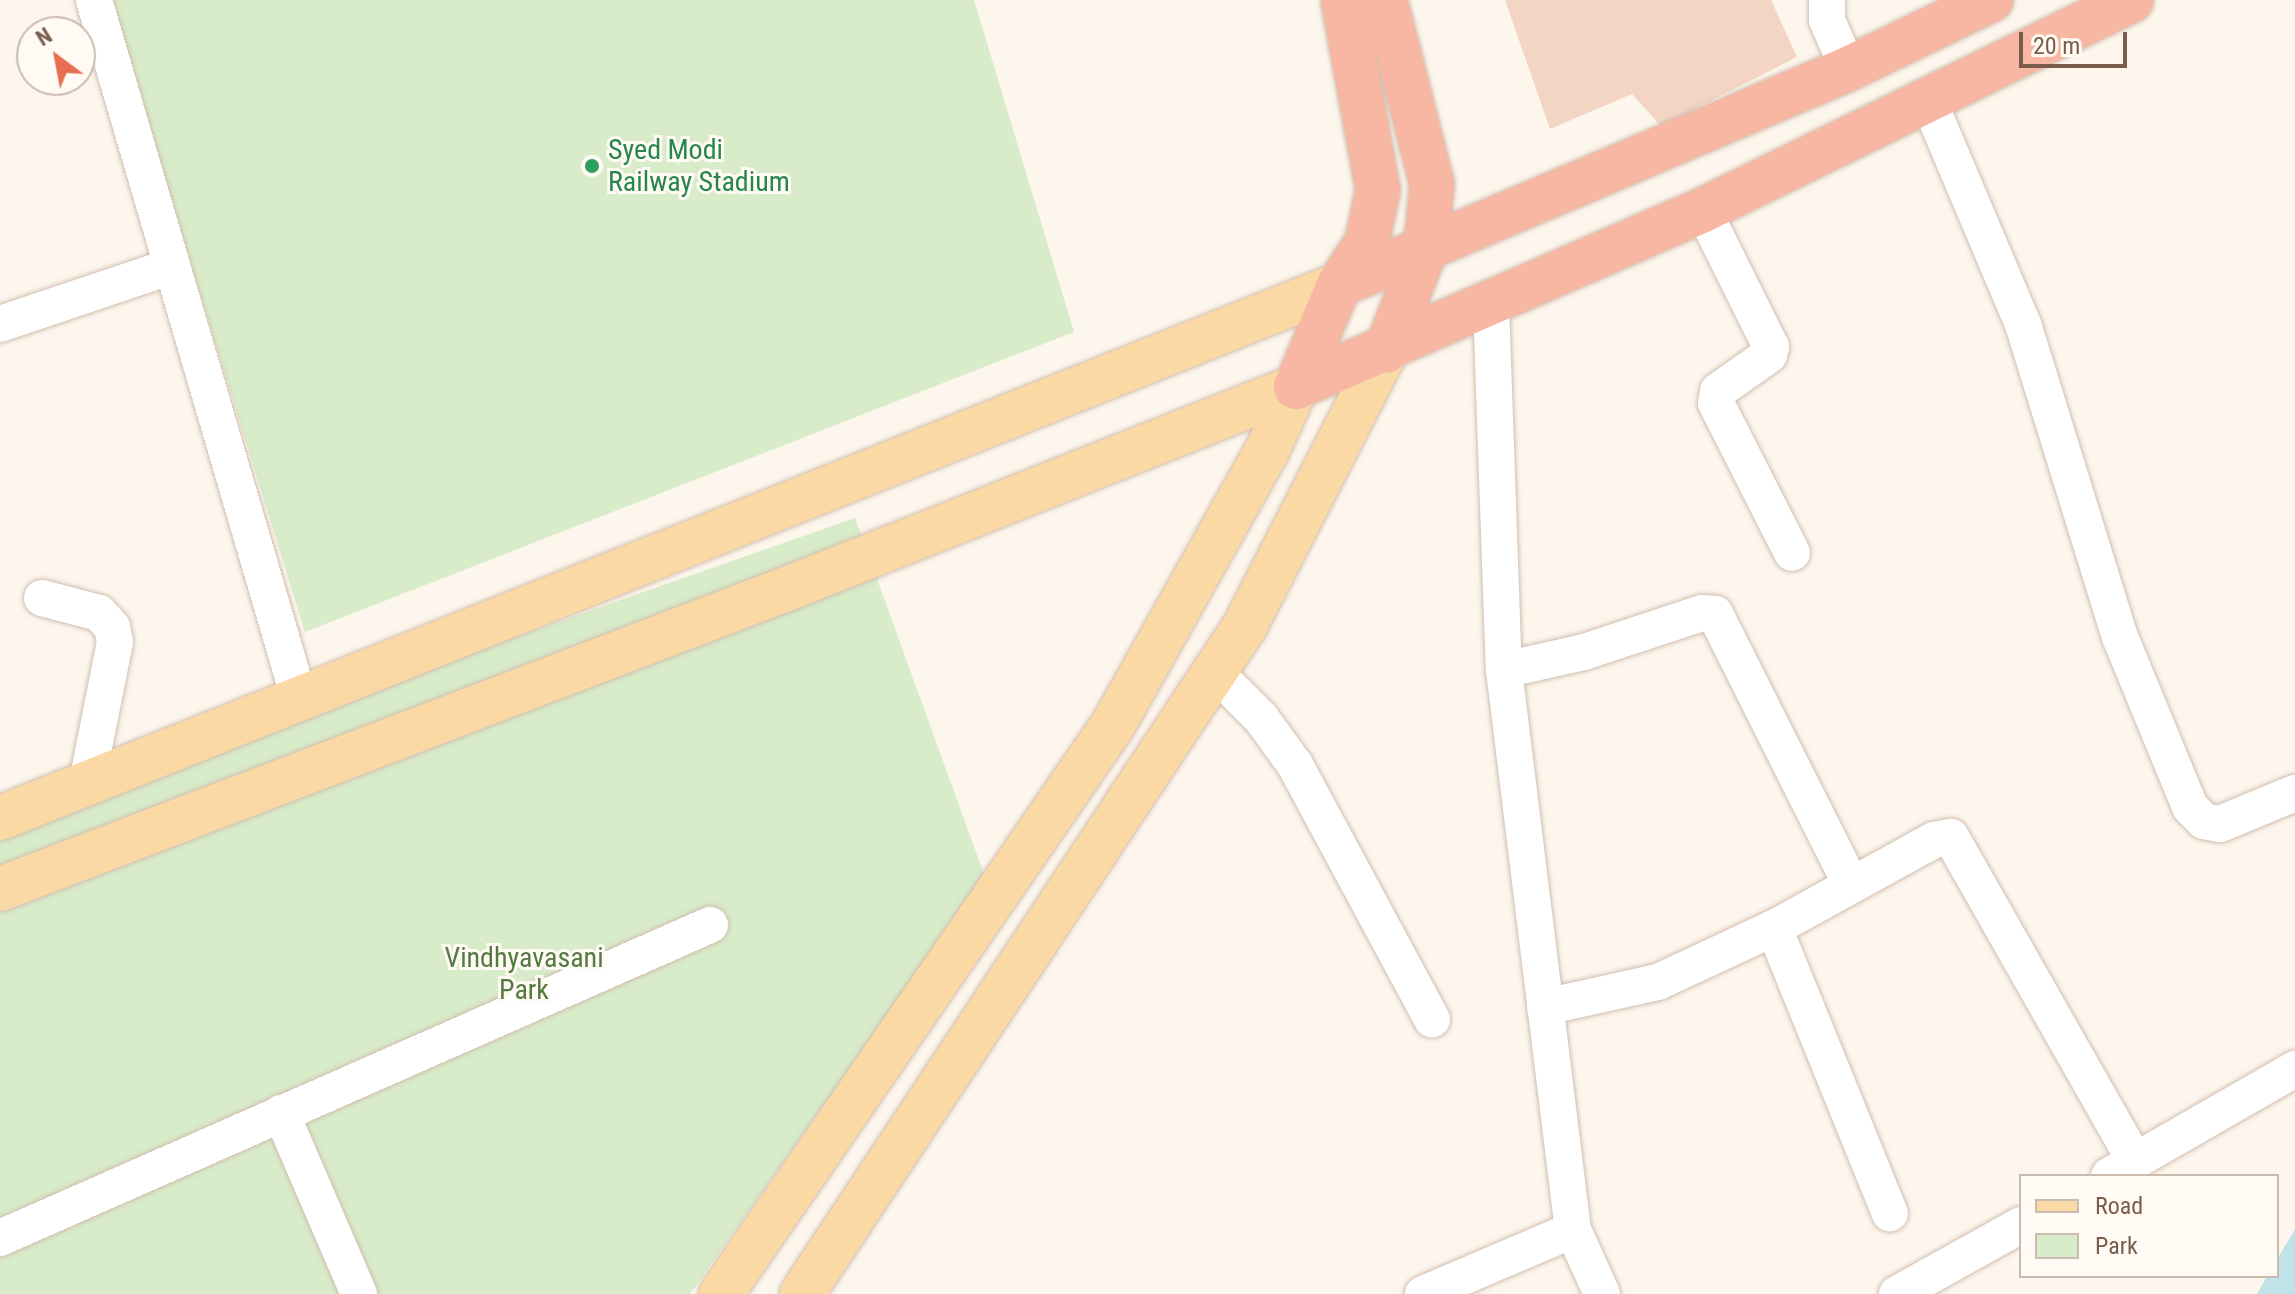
<!DOCTYPE html>
<html>
<head>
<meta charset="utf-8">
<style>
	body { margin:0 }
	#map { position:relative; width:2295px; height:1294px; overflow:hidden; background:#fdf6ec; font-family:"Roboto Condensed",sans-serif }
	div>[style] { position:absolute }
	[style*='--x'] { left:calc(var(--x)*1px); top:calc(var(--y)*1px); width:calc(var(--w)*1px); rotate:calc(var(--a)*1deg) }
	.green>* { inset:0; background:#d8ecc9 }
	.water>* { inset:0; background:#bfe3e8 }
	.building>* { inset:0; background:#f3d5c3 }
	.roads { filter:drop-shadow(0 0 2px #d1beb0) drop-shadow(0 0 2px #d1beb0) }
	.minor>* { height:36px; margin:-18px; padding:0 18px; transform-origin:18px; border-radius:18px; background:#fff }
	.major>* { height:44px; margin:-22px; padding:0 22px; transform-origin:22px; border-radius:22px; background:#fbd9a5 }
	.highway>* { height:44px; margin:-22px; padding:0 22px; transform-origin:22px; border-radius:22px; background:#f7b7a3 }
	.dots>* { width:22px; height:22px; translate:-50% -50%; box-sizing:border-box; border:4px solid #fffaf3; border-radius:50% }
	span { translate:-50% -50%; white-space:nowrap; text-align:center; line-height:1.15; -webkit-text-stroke:6px #fffaf3; paint-order:stroke }
	.leisure-label { font-size:28px; color:#27864d }
	.left { translate:0 -50%; text-align:left }
	.park-label { font-size:28px; color:#537a41 }
	.legend { position:absolute; left:2019px; top:1174px; width:260px; height:104px; box-sizing:border-box; background:#fffaf3; border:2px solid #cabbb1; margin:0; padding:10px 14px; list-style:none; font-size:24px; color:#7a5c4d }
	.legend li { display:flex; align-items:center; gap:16px; height:40px }
	.legend b { width:40px; border:2px solid #cabbb1 }
	.north { position:absolute; left:16px; top:16px; width:80px; height:80px; box-sizing:border-box; background:#fffaf3; border:2px solid #cabbb1; border-radius:50%; rotate:328deg; font-size:22px; font-weight:700; line-height:32px; text-align:center; color:#7a5c4d }
	.north::after { content:''; display:block; margin:auto; width:28px; height:36px; background:#e76f51; clip-path:polygon(50% 0,100% 100%,50% 72%,0 100%) }
	.scale { position:absolute; left:2019px; top:32px; width:108px; height:36px; box-sizing:border-box; border:4px solid #7a5c4d; border-top:0; padding-left:10px; font-size:24px; line-height:28px; white-space:nowrap; color:#7a5c4d; -webkit-text-stroke:6px #fffaf3; paint-order:stroke }
</style>
</head>
<body>
<div id="map">
	<div class="green">
		<div style="clip-path:polygon(109px 0,974px 0,1074px 332px,305px 632px)"></div>
		<div style="clip-path:polygon(855px 518px,985px 877px,690px 1294px,0 1294px,0 837px,304px 711px)"></div>
	</div>
	<div class="water">
		<div style="clip-path:polygon(2295px 1229px,2295px 1294px,2257px 1294px,2267px 1276px,2277px 1276px,2277px 1260px)"></div>
	</div>
	<div class="building">
		<div style="clip-path:polygon(1505px 0,1771px 0,1797px 57px,1661px 126px,1632px 94px,1550px 129px)"></div>
	</div>
	<div class="roads">
		<div class="minor">
			<div style="--x:94;--y:0;--w:727;--a:73.63"></div>
			<div style="--x:1827;--y:0;--w:20;--a:90"></div>
			<div style="--x:1827;--y:20;--w:53;--a:66.8"></div>
			<div style="--x:1929;--y:102;--w:241;--a:67.1"></div>
			<div style="--x:2023;--y:324;--w:328;--a:72.8"></div>
			<div style="--x:2120;--y:637;--w:184;--a:67.6"></div>
			<div style="--x:2190;--y:807;--w:20;--a:45"></div>
			<div style="--x:2204;--y:821;--w:16;--a:11"></div>
			<div style="--x:2220;--y:824;--w:81;--a:-22.5"></div>
			<div style="--x:1703;--y:210;--w:153;--a:63.6"></div>
			<div style="--x:1771;--y:347;--w:8;--a:104"></div>
			<div style="--x:1769;--y:355;--w:62;--a:144.8"></div>
			<div style="--x:1718;--y:391;--w:12;--a:99"></div>
			<div style="--x:1716;--y:403;--w:168;--a:63.1"></div>
			<div style="--x:1491;--y:304;--w:366;--a:88"></div>
			<div style="--x:1504;--y:670;--w:564;--a:82.98"></div>
			<div style="--x:1573;--y:1230;--w:70;--a:65.6"></div>
			<div style="--x:0;--y:324;--w:178;--a:-18.6"></div>
			<div style="--x:42;--y:598;--w:59;--a:14.7"></div>
			<div style="--x:99;--y:613;--w:19;--a:47"></div>
			<div style="--x:112;--y:627;--w:15;--a:79"></div>
			<div style="--x:115;--y:642;--w:143;--a:101.3"></div>
			<div style="--x:1504;--y:670;--w:82;--a:-12.7"></div>
			<div style="--x:1584;--y:652;--w:124;--a:-18.3"></div>
			<div style="--x:1702;--y:613;--w:13;--a:4"></div>
			<div style="--x:1715;--y:614;--w:302;--a:63.3"></div>
			<div style="--x:1215;--y:672;--w:65;--a:45"></div>
			<div style="--x:1261;--y:718;--w:58;--a:54.1"></div>
			<div style="--x:1295;--y:765;--w:289;--a:61.7"></div>
			<div style="--x:1774;--y:928;--w:308;--a:67.9"></div>
			<div style="--x:1545;--y:1007;--w:116;--a:-12.5"></div>
			<div style="--x:1658;--y:982;--w:128;--a:-25"></div>
			<div style="--x:1774;--y:928;--w:183;--a:-28.8"></div>
			<div style="--x:1934;--y:840;--w:17;--a:-10"></div>
			<div style="--x:1951;--y:837;--w:373;--a:60.4"></div>
			<div style="--x:281;--y:1113;--w:197;--a:66.7"></div>
			<div style="--x:2109;--y:1176;--w:215;--a:-29.9"></div>
			<div style="--x:0;--y:1238;--w:776;--a:-23.79"></div>
			<div style="--x:1423;--y:1294;--w:163;--a:-23.1"></div>
			<div style="--x:1897;--y:1294;--w:142;--a:-29.1"></div>
		</div>
		<div class="major">
			<div style="--x:0;--y:818;--w:1441;--a:-21.71"></div>
			<div style="--x:0;--y:889;--w:839;--a:-20.88"></div>
			<div style="--x:784;--y:590;--w:551;--a:-21.63"></div>
			<div style="--x:721;--y:1294;--w:691;--a:-55.44"></div>
			<div style="--x:1113;--y:725;--w:314;--a:-60.7"></div>
			<div style="--x:1267;--y:451;--w:70;--a:-65.6"></div>
			<div style="--x:802;--y:1294;--w:802;--a:-56.45"></div>
			<div style="--x:1245;--y:626;--w:309;--a:-62.9"></div>
		</div>
		<div class="highway">
			<div style="--x:1385;--y:0;--w:190;--a:75.7"></div>
			<div style="--x:1432;--y:184;--w:64;--a:95.4"></div>
			<div style="--x:1426;--y:248;--w:110;--a:111.2"></div>
			<div style="--x:1339;--y:285;--w:51;--a:-56.9"></div>
			<div style="--x:1367;--y:242;--w:53;--a:-78.1"></div>
			<div style="--x:1378;--y:190;--w:193;--a:-100.4"></div>
			<div style="--x:1296;--y:387;--w:444;--a:-23.5"></div>
			<div style="--x:1703;--y:210;--w:477;--a:-26.1"></div>
			<div style="--x:1296;--y:387;--w:111;--a:-67.1"></div>
			<div style="--x:1339;--y:285;--w:553;--a:-22.99"></div>
			<div style="--x:1848;--y:69;--w:159;--a:-25.8"></div>
		</div>
	</div>
	<div class="dots">
		<div style="left:592px;top:166px;background:#2e9e5b"></div>
	</div>
	<div class="leisure-label">
		<span class="left" style="left:608px;top:166px">Syed Modi<br>Railway Stadium</span>
	</div>
	<div class="park-label">
		<span style="left:524px;top:974px">Vindhyavasani<br>Park</span>
	</div>
	<ul class="legend">
	<li><b style="height:10px;background:#fbd9a5"></b>Road</li>
	<li><b style="height:22px;background:#d8ecc9"></b>Park</li>
	</ul>
	<div class="north">N</div>
	<div class="scale">20 m</div>
</div>
</body>
</html>
